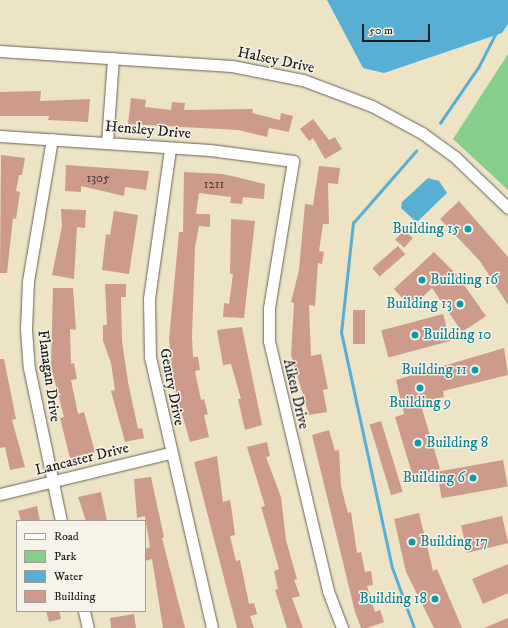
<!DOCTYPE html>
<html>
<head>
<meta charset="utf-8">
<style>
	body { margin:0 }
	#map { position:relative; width:508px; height:628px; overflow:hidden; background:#ede4c6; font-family:"IM FELL DW Pica",serif }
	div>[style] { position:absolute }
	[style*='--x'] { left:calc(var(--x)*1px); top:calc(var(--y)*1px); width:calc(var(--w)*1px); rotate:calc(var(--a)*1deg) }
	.green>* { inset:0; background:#86cf8b }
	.water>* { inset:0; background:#57afd4 }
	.stream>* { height:2.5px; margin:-1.25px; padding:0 1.25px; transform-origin:1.25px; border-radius:1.25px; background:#57afd4 }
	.building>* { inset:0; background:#cc9b8b; transform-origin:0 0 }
	.roads { filter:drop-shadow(0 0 1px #656258) drop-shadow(0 0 1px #656258) }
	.minor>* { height:11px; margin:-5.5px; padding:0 5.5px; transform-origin:5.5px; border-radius:5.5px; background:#fff }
	.dots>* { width:11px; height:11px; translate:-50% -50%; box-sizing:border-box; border:2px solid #f7f3e8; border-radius:50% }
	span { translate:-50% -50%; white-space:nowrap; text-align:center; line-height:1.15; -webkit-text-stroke:3px #f7f3e8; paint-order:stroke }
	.number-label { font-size:13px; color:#483c38 }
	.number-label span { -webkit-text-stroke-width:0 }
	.street-label { font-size:15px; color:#1c1c1c }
	.culture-label { font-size:15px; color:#0d838f }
	.right { translate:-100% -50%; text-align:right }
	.left { translate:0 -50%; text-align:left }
	.legend { position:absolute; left:16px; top:520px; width:130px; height:92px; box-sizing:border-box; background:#f7f3e8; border:1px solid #9f9d96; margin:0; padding:5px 7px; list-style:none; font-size:12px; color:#1c1c1c }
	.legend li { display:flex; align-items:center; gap:8px; height:20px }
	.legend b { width:20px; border:1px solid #9f9d96 }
	.scale { position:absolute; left:362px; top:24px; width:68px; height:18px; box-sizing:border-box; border:2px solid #1c1c1c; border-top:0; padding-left:5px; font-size:12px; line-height:14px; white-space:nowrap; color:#1c1c1c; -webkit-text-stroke:3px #f7f3e8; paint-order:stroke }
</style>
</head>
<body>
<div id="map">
	<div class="green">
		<div style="clip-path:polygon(508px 54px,508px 190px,453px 139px)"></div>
	</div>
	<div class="water">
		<div style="clip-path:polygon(327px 0,508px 0,508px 24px,502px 33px,384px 73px,363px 68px)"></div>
		<div style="clip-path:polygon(428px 178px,439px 181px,447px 193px,418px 221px,414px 220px,401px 208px,402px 202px)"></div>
	</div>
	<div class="stream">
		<div style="--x:440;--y:123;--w:69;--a:-55.6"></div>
		<div style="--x:479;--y:66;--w:37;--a:-63"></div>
		<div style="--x:414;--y:628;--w:64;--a:-110.1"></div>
		<div style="--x:392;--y:568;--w:240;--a:-102.2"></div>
		<div style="--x:341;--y:333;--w:111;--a:-83.8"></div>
		<div style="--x:353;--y:223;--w:96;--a:-48.8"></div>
	</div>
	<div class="building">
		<div style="clip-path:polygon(41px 91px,40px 101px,90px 99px,88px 122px,48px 120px,49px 116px,0 116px,0 92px)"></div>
		<div style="clip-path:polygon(131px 98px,146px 100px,145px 107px,171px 110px,172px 102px,185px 103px,184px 110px,253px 109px,252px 113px,280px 120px,281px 113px,293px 116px,289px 132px,269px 128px,267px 137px,238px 130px,128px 124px)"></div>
		<div style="clip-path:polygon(313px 119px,329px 140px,335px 137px,342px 149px,325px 159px,313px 138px,309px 141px,300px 129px)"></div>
		<div style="clip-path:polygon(1px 155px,25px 158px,22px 175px,19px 175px,16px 191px,20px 192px,16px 219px,13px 218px,7px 273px,0 273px)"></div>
		<div style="clip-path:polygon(66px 165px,149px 171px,146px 190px,125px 187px,124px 196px,81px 186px,81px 192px,65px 191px)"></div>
		<div style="clip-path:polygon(319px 166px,340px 168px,338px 184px,328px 183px,329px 224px,323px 224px,319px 251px,324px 252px,322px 264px,318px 263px,315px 306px,309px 305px,311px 356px,321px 354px,328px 389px,323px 390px,327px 412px,309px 415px,291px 355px,294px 303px,291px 302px,299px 270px,305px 204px,313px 205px)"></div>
		<div style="clip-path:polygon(184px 172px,223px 174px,265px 184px,264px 199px,243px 197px,242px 204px,230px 203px,231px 197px,199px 193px,196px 214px,210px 214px,210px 227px,199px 226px,195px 247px,192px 337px,193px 357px,198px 357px,200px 370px,195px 371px,201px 400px,204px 399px,208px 414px,204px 415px,209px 437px,190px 442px,174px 386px,169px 339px,179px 232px,183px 232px)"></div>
		<div style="clip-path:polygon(459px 201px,508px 257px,508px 305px,480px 261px,440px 219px)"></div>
		<div style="clip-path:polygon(61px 209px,86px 210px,85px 228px,77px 227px,74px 279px,52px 275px,62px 226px)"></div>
		<div style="clip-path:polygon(114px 211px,138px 215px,129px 274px,102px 270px,106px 234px,110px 235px)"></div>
		<div style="clip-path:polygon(231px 219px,255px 221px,244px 318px,223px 317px,224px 303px,229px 304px,233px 274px,230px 274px)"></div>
		<div style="left:404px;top:230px;width:12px;height:13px;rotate:42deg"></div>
		<div style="left:398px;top:246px;width:11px;height:34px;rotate:49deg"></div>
		<div style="clip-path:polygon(434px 252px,457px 275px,486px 316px,462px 332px,432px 288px,411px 308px,394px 289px)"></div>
		<div style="clip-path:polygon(105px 284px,126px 284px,126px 297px,121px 297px,122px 341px,128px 382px,138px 429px,142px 428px,144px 438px,125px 442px,111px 391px,115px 390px,111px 363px,103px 341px,103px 325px,107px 325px)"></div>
		<div style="clip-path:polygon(53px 288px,73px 288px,76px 330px,70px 329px,71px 364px,74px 363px,77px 379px,71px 380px,78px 414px,84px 412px,95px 452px,70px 458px,60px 418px,64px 417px,51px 367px)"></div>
		<div style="left:353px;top:310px;width:12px;height:34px"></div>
		<div style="left:443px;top:314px;width:28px;height:64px;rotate:75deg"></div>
		<div style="clip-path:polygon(242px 327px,262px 425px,245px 430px,238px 399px,241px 399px,231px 364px,223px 365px,217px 330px)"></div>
		<div style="clip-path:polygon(504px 348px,508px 375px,443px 391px,444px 397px,420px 402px,440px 469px,413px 477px,395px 417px,404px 414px,396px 380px)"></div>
		<div style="clip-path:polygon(0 359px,4px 359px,16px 419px,12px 420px,25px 467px,10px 470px,5px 447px,0 448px)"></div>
		<div style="left:381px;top:421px;width:74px;height:12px;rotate:73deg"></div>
		<div style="clip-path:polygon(329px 430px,335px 451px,339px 450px,341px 486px,348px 513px,351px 512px,357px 553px,361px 552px,365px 572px,371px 571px,373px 585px,367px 586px,375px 612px,380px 610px,384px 622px,367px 628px,361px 628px,355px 612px,312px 435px)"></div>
		<div style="clip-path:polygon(267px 442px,270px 456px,266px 457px,281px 497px,286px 540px,297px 579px,294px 580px,300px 596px,292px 598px,303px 628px,287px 628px,275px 590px,278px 589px,274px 571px,279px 569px,261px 507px,265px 506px,247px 447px)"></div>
		<div style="clip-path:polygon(217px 456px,223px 502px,230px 500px,232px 512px,235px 535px,230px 536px,236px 561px,240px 560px,249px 604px,254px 603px,257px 614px,250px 616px,254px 628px,237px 628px,194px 462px)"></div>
		<div style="left:503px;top:460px;width:27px;height:67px;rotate:80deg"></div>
		<div style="clip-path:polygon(151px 477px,164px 537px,162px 538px,185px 628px,163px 628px,152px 559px,145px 561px,145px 549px,150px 547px,145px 516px,137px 518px,134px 479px)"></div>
		<div style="clip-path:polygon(101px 492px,107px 521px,86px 521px,78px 497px)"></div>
		<div style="clip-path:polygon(37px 506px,40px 521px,21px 521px,18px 511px)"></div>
		<div style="clip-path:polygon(419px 513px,433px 571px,437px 569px,462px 628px,434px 628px,406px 572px,394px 519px)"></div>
		<div style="left:502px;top:516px;width:28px;height:42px;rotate:77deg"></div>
		<div style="clip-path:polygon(508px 564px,508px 593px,483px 604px,472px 579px)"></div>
		<div style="clip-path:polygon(46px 611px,59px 611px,61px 619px,49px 622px)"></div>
		<div style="clip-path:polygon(134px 614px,136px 628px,111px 628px,110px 618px)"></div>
		<div style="clip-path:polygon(508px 618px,508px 628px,484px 628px)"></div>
	</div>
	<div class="roads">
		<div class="minor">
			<div style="--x:0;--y:51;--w:232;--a:3.7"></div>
			<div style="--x:232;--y:66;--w:72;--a:11.2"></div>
			<div style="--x:303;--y:80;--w:74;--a:20.6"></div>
			<div style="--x:372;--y:106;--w:57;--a:28.4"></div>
			<div style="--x:422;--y:133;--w:39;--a:36"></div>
			<div style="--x:454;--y:156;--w:75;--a:43.9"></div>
			<div style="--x:0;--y:136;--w:210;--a:3.8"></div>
			<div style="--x:210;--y:150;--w:84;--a:7.5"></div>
			<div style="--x:293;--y:161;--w:149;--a:99.3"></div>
			<div style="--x:269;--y:308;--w:33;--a:90"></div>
			<div style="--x:269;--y:341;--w:257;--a:76.7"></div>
			<div style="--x:328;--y:591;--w:40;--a:69"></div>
			<div style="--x:52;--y:139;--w:144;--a:99.6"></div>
			<div style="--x:28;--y:281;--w:48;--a:92.4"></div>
			<div style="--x:26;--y:329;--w:39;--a:86"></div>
			<div style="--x:29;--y:368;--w:156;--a:78.2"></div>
			<div style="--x:107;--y:142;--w:84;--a:-85.9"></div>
			<div style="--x:170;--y:149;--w:151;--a:98"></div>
			<div style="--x:149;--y:299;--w:58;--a:89"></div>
			<div style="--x:150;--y:357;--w:278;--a:77.1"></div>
			<div style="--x:0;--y:494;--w:175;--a:-13.6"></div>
			<div style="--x:84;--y:611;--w:17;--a:77"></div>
		</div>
	</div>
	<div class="dots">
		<div style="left:468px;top:229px;background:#0f9aa8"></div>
		<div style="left:422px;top:280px;background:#0f9aa8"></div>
		<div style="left:460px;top:304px;background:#0f9aa8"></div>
		<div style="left:415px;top:335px;background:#0f9aa8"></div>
		<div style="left:475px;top:370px;background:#0f9aa8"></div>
		<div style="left:420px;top:388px;background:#0f9aa8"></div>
		<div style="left:418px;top:443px;background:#0f9aa8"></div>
		<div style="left:473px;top:478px;background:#0f9aa8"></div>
		<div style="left:412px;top:542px;background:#0f9aa8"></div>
		<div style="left:435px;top:599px;background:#0f9aa8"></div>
	</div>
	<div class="number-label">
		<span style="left:98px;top:178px">1305</span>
		<span style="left:214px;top:184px">1211</span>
	</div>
	<div class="street-label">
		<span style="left:276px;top:60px;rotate:12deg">Halsey Drive</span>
		<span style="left:148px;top:130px;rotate:5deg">Hensley Drive</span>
		<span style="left:49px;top:376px;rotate:82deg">Flanagan Drive</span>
		<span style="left:172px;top:387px;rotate:79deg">Gentry Drive</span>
		<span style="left:296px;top:394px;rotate:77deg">Aiken Drive</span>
		<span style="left:82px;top:459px;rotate:-14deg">Lancaster Drive</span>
	</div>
	<div class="culture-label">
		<span class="right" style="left:460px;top:229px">Building 15</span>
		<span class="left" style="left:430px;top:280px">Building 16</span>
		<span class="right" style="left:452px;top:304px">Building 13</span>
		<span class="left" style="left:423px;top:335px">Building 10</span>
		<span class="right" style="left:467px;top:370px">Building 11</span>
		<span style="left:420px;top:403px">Building 9</span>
		<span class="left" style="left:426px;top:443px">Building 8</span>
		<span class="right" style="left:465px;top:478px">Building 6</span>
		<span class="left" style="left:420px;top:542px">Building 17</span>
		<span class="right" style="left:427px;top:599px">Building 18</span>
	</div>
	<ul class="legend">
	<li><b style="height:5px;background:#fff"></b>Road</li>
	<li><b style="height:11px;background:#86cf8b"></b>Park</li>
	<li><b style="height:11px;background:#57afd4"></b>Water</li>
	<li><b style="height:11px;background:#cc9b8b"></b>Building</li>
	</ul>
	<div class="scale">50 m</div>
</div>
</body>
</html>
